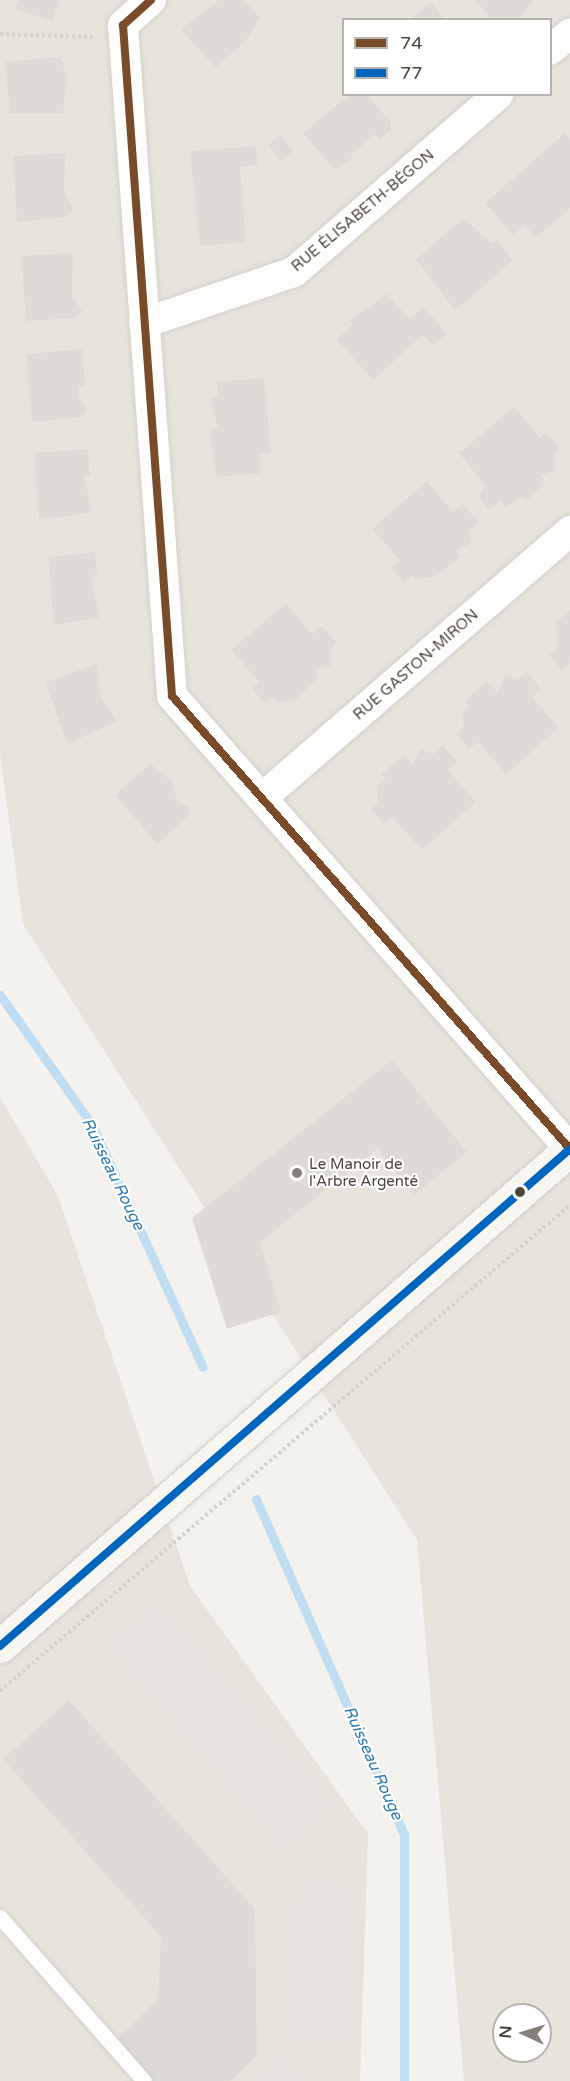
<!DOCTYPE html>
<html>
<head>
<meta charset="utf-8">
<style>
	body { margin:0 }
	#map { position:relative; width:570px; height:2081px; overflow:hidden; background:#f4f2ee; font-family:"Varela Round",sans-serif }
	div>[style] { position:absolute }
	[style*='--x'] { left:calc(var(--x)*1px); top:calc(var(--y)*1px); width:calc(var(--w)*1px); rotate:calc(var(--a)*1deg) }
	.residential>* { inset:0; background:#e7e4dc }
	.parking>* { inset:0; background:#e6e3df; transform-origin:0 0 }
	.stream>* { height:9px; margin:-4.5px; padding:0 4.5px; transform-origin:4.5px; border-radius:4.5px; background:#c0ddf1 }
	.building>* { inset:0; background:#dedbd6; transform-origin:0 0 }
	.path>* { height:4px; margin-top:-2px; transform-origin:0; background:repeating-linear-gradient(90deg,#d3d2cc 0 3px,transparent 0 6px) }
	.roads { filter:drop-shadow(0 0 2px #d2d0cb) drop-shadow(0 0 2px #d2d0cb) }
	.lane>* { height:15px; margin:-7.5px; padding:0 7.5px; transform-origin:7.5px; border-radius:7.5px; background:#fdfdfc }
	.street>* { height:30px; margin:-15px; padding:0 15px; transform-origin:15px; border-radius:15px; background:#fdfdfc }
	.secondary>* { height:33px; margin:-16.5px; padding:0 16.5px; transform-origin:16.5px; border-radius:16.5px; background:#f7f6f1 }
	.bus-1>* { height:8px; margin:-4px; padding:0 4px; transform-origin:4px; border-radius:4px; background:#7a4b2a }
	.bus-2>* { height:8px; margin:-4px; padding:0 4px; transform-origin:4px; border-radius:4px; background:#0065bd }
	.dots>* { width:16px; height:16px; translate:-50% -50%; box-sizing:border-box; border:3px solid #fff; border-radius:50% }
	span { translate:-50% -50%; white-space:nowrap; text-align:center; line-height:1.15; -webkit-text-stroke:4.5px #fff; paint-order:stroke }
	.street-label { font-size:15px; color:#4b4439 }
	.poi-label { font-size:15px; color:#4b4439 }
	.left { translate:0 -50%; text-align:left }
	.water-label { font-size:16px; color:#2e7ab2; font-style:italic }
	.legend { position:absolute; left:342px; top:18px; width:210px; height:78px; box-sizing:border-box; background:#fff; border:2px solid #b7b4b0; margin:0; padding:8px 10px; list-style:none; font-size:18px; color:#4b4439 }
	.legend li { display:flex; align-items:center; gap:12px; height:30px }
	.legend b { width:30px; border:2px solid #b7b4b0 }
	.north { position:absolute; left:492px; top:2003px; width:60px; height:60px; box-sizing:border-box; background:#fff; border:2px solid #b7b4b0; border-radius:50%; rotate:274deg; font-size:16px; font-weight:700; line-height:24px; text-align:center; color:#4b4439 }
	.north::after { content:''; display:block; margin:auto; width:21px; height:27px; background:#868178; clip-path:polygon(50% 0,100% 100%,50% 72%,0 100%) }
</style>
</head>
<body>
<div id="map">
	<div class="residential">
		<div style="clip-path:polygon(evenodd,0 0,570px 0,570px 2081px,464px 2081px,417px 1540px,23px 924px,0 753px,0 0,344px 20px,550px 20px,550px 94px,344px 94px,344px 20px,0 0,504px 2015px,540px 2015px,540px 2051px,504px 2051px,504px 2015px)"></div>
		<div style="clip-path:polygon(0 1097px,58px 1196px,190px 1586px,368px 1834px,360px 2081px,0 2081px)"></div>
	</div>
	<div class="parking">
		<div style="left:157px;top:1600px;width:272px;height:69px;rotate:49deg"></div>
		<div style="left:295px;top:1880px;width:64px;height:157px;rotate:4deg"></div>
		<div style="clip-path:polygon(284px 2053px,308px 2081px,252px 2081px)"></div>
	</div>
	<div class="stream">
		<div style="--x:0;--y:995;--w:159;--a:54.7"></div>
		<div style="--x:92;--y:1125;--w:266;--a:65.4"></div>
		<div style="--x:256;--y:1499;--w:366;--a:66.2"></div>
		<div style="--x:404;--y:1834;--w:247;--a:90"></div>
	</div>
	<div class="building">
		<div style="clip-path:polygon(18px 0,59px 0,53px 21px,15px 9px)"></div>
		<div style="clip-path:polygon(219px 0,245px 0,260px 18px,245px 42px,215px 68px,181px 29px)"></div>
		<div style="clip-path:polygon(475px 0,534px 0,517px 20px,492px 20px)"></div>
		<div style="clip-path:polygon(431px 2px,445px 20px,416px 20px,413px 17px)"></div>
		<div style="clip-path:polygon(53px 57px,61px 59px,67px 79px,63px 113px,10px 113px,5px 62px)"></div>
		<div style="clip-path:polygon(350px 94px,366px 94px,391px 122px,391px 130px,379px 139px,375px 134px,350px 156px,353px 159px,335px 170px,303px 133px)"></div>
		<div style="clip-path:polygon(565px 133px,570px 139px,570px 208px,536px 238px,525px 225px,513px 235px,485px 203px)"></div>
		<div style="left:281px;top:135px;width:20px;height:16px;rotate:53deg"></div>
		<div style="clip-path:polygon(256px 146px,257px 165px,240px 167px,246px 242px,200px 246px,190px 151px)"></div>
		<div style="clip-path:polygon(66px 153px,64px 188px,73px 211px,67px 217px,17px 222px,13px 156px)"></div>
		<div style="clip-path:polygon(464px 218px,491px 243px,496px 239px,513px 260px,455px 311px,416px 259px)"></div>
		<div style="clip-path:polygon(73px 253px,72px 296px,82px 311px,74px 318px,26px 321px,21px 256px)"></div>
		<div style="clip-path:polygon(387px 294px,409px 319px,424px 307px,447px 334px,433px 346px,423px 335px,373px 380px,336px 339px,352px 324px,350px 320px)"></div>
		<div style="clip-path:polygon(82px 349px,85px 386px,79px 386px,79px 397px,87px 411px,82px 417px,32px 422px,26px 354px)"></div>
		<div style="clip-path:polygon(264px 378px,271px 453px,259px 454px,261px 473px,217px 477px,209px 429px,218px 428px,210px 398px,218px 397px,217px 382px)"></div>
		<div style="clip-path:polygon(514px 407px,540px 438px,546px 433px,560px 449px,553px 456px,556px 470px,541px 475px,545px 484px,527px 501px,523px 497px,505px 507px,500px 501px,489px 510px,478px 496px,485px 485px,459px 453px)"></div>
		<div style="clip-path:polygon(88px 449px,90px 475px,84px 475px,92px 512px,39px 520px,34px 453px)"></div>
		<div style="clip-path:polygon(427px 481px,453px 512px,463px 504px,479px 522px,469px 531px,471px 543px,455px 550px,461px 556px,438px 575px,418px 580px,413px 575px,404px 583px,391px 568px,400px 560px,372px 529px)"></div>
		<div style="clip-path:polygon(95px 552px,97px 575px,91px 576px,100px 618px,54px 625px,48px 557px)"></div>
		<div style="clip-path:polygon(286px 603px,312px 634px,322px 626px,337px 643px,329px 650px,332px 665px,316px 670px,318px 677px,296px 700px,277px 703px,272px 697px,265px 704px,252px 688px,259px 682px,231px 650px)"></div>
		<div style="clip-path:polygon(570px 610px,570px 663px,562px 670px,549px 655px,558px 647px,556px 622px)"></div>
		<div style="clip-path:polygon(97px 664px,101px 697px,117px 721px,67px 744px,46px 682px)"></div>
		<div style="clip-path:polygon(527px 672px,541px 689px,532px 697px,559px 728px,506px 774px,478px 742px,469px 749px,456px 734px,464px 727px,462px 713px,469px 707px,465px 701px,487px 681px,497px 692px,506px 675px,518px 680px)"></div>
		<div style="clip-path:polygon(443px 746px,457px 762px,448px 770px,476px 802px,422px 850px,392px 817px,384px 824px,371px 809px,378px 802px,376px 787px,386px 779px,381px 774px,404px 755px,412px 764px,420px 749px,433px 754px)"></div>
		<div style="clip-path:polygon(150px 764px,172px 781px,177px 801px,190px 808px,189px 816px,157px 844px,115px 795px)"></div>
		<div style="clip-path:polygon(392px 1060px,467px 1152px,414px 1195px,377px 1149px,260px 1242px,281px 1312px,227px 1329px,192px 1218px)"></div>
		<div style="clip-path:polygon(69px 1700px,255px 1909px,257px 2055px,231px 2081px,151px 2081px,113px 2042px,158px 1998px,161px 1937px,3px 1759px)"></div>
	</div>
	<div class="path">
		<div style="--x:0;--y:34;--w:94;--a:1.8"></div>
		<div style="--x:0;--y:1691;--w:749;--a:-40.45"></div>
	</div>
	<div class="roads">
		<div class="lane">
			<div style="--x:0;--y:1917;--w:218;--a:48.7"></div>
		</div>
		<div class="street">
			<div style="--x:151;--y:0;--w:38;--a:138"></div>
			<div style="--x:123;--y:25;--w:673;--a:85.82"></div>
			<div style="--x:172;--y:696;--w:603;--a:48.7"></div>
			<div style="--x:550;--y:50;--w:26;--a:-39"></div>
			<div style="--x:144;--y:323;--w:158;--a:-18.8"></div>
			<div style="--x:294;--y:272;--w:271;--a:-41"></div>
			<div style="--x:262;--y:798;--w:408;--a:-40.9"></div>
		</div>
		<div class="secondary">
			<div style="--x:0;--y:1646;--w:756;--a:-41.09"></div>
		</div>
	</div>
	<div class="bus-1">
		<div style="--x:151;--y:0;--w:38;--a:138"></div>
		<div style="--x:123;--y:25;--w:673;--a:85.82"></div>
		<div style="--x:172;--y:696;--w:603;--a:48.7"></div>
	</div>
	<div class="bus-2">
		<div style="--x:0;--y:1646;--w:756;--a:-41.09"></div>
	</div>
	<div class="dots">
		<div style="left:297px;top:1173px;background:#868178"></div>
		<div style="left:520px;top:1192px;background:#4b4439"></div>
	</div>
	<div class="street-label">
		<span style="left:363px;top:211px;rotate:-40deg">RUE ÉLISABETH-BÉGON</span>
		<span style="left:416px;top:665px;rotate:-41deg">RUE GASTON-MIRON</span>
	</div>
	<div class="poi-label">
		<span class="left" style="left:309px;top:1173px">Le Manoir de<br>l'Arbre Argenté</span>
	</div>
	<div class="water-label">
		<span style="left:113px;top:1174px;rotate:64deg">Ruisseau Rouge</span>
		<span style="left:373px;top:1763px;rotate:66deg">Ruisseau Rouge</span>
	</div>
	<ul class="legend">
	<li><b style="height:8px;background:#7a4b2a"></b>74</li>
	<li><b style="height:8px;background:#0065bd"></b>77</li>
	</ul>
	<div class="north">N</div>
</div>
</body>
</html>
